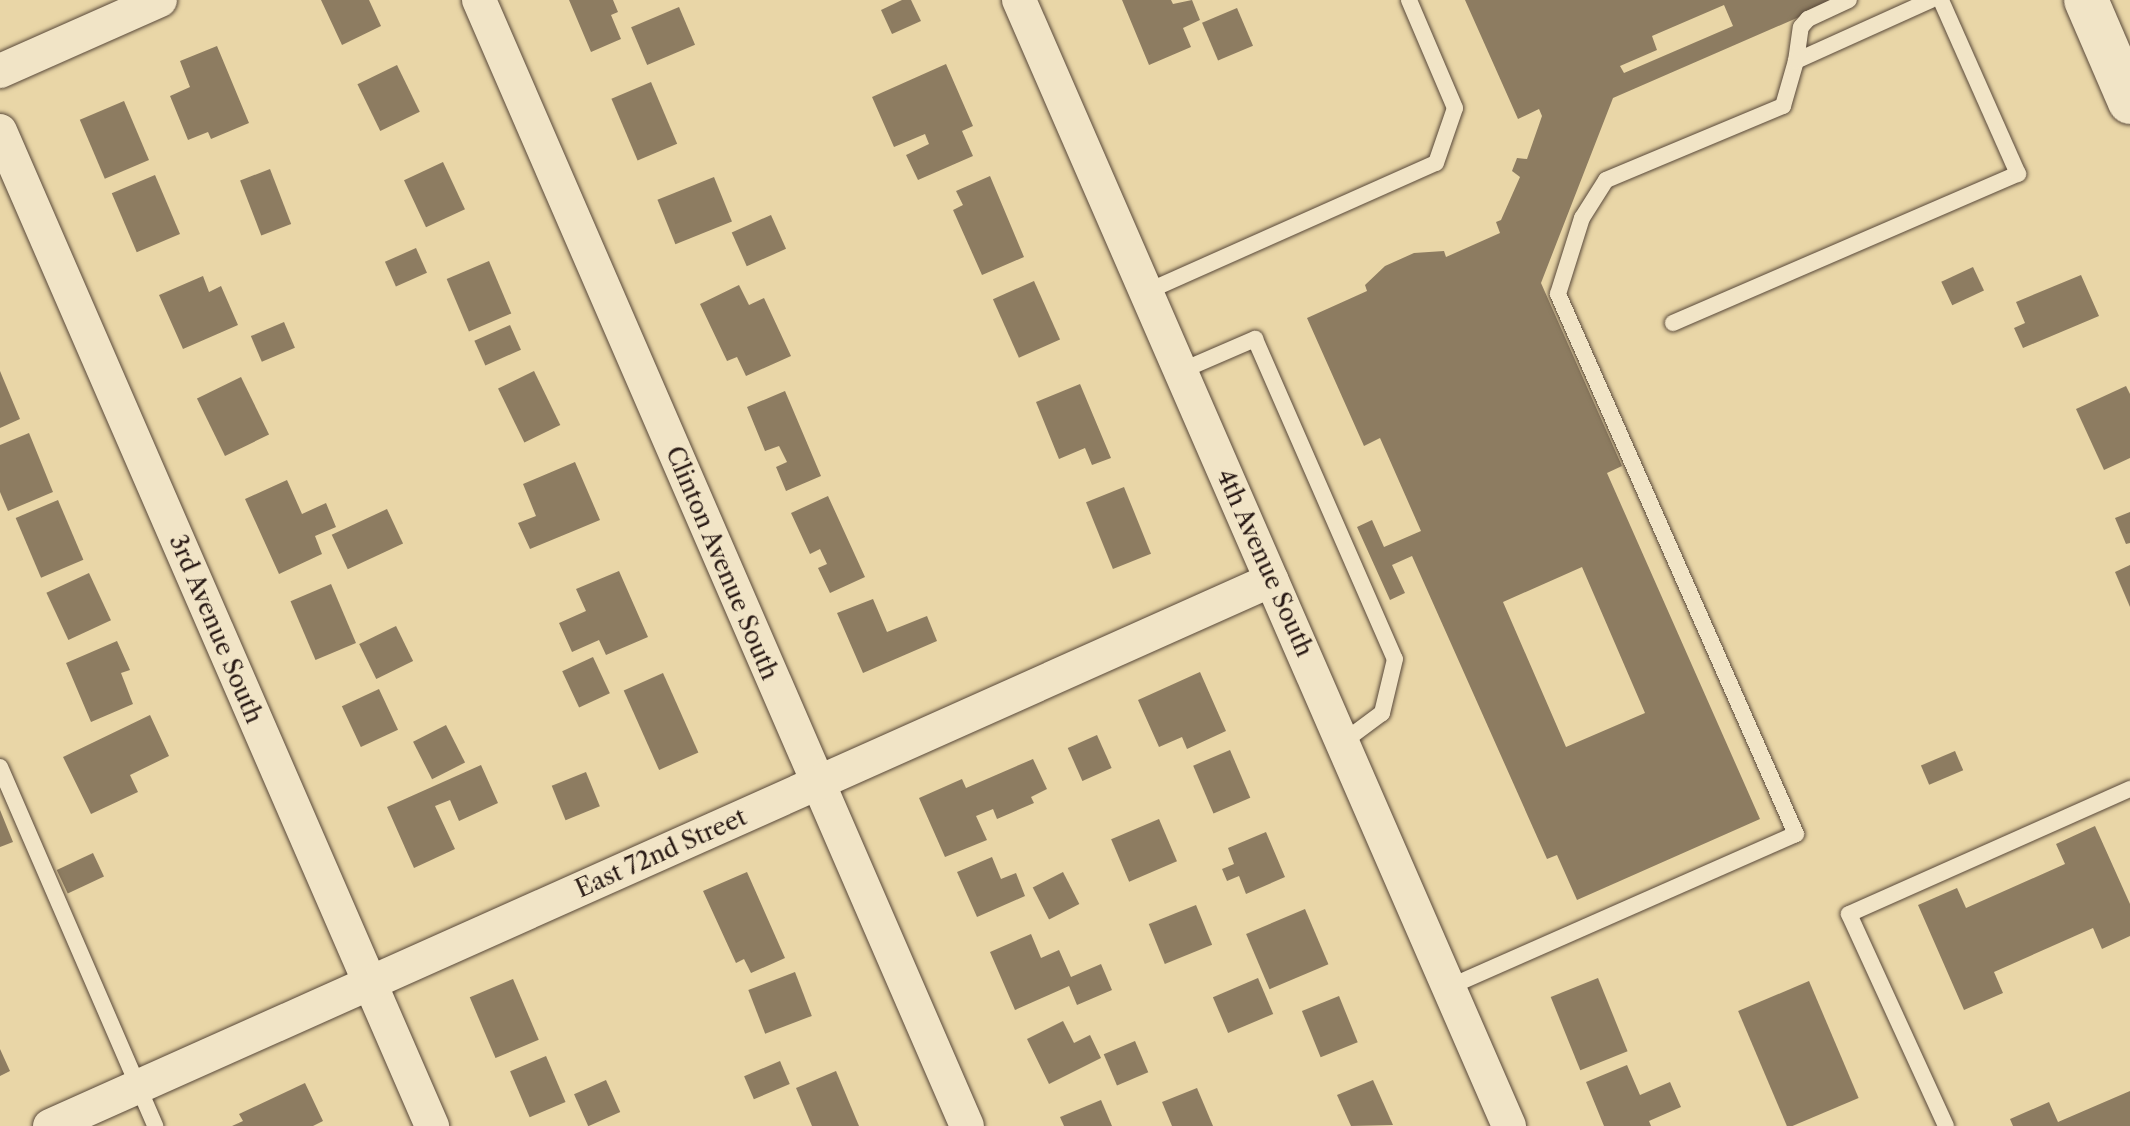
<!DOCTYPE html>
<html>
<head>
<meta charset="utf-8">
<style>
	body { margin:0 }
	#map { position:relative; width:2130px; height:1126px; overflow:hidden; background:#e9d6a7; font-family:"Libre Caslon Text",serif }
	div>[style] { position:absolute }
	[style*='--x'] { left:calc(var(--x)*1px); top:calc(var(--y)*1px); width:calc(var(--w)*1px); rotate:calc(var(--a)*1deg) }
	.building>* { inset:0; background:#8d7c61; transform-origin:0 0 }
	.roads { filter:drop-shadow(0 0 2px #59493a) drop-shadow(0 0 2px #59493a) }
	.lane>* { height:16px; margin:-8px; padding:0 8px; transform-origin:8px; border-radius:8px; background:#f1e4c6 }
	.street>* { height:34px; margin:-17px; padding:0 17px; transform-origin:17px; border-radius:17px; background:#f1e4c6 }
	.secondary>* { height:44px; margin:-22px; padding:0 22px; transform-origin:22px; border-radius:22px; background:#f1e4c6 }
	span { translate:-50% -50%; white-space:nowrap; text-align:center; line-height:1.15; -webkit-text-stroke:6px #f1e4c6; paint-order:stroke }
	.street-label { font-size:24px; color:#291a15 }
</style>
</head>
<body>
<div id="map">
	<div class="building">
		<div style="clip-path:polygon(321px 0,369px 0,381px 26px,342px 45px)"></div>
		<div style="clip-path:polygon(569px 0,613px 0,618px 12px,611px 15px,621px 39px,591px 52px)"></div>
		<div style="clip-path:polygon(902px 0,911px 0,921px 21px,892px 34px,881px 10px)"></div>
		<div style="clip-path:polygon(1122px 0,1171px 0,1173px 4px,1192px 0,1200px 20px,1183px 28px,1191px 47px,1149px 65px)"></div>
		<div style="clip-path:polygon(evenodd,1465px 0,1838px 0,1613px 98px,1541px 283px,1622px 466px,1607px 473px,1760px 819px,1577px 900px,1557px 855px,1547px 859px,1412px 556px,1392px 565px,1405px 593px,1390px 600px,1357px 527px,1372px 520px,1384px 547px,1421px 531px,1380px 438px,1364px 446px,1307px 318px,1367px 291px,1365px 285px,1385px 266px,1414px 253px,1444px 251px,1446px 257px,1500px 233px,1496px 222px,1501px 220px,1520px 177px,1512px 171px,1517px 158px,1527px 159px,1542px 116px,1539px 109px,1518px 119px,1465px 0,1724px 5px,1733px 26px,1624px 73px,1620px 66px,1657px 50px,1652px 36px,1724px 5px,1465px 0,1582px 567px,1645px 713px,1566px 747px,1503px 602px,1582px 567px)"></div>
		<div style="left:679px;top:7px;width:41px;height:52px;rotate:67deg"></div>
		<div style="left:1237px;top:8px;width:41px;height:38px;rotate:67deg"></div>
		<div style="clip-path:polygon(217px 46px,249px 123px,211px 139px,208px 132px,188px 140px,170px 96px,190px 87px,180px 61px)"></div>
		<div style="clip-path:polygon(946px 64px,973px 126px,962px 131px,973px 156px,918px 180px,906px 155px,929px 144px,925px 134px,894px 147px,872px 97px)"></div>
		<div style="left:397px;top:65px;width:52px;height:44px;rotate:64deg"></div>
		<div style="left:651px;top:82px;width:67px;height:43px;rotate:67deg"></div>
		<div style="left:124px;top:101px;width:64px;height:48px;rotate:67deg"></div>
		<div style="left:443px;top:162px;width:52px;height:43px;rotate:65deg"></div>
		<div style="left:270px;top:169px;width:59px;height:32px;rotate:69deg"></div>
		<div style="left:155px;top:175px;width:64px;height:47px;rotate:67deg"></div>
		<div style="clip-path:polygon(990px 176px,1024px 257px,982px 275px,953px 210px,963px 205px,956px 191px)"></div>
		<div style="left:714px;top:177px;width:48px;height:61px;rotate:68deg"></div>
		<div style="left:771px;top:215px;width:37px;height:43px;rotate:66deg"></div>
		<div style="left:416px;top:248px;width:27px;height:34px;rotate:66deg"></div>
		<div style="left:489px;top:261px;width:57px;height:46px;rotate:67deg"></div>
		<div style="left:1973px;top:267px;width:26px;height:35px;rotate:65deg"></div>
		<div style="clip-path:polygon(2081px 275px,2099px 316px,2023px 348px,2014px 328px,2025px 323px,2016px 302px)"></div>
		<div style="clip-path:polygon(203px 276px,209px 292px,221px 286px,238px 325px,183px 349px,159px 295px)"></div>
		<div style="left:1034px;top:281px;width:64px;height:45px;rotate:66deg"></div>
		<div style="clip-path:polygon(739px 285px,749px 305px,764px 298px,791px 356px,746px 376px,737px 357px,727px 361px,700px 304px)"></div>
		<div style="left:284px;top:322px;width:28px;height:36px;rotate:67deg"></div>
		<div style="left:510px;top:325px;width:27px;height:39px;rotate:66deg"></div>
		<div style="clip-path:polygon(0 371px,20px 419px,0 428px)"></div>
		<div style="left:534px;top:371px;width:60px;height:40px;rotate:64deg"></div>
		<div style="left:241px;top:377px;width:64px;height:49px;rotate:64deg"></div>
		<div style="clip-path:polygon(1080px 384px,1111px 458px,1092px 465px,1085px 448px,1059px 459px,1036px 402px)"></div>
		<div style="clip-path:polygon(2126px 386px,2130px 394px,2130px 458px,2104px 470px,2076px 409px)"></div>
		<div style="clip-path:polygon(785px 391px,821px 476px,786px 491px,776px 467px,787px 462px,779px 446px,765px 451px,747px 407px)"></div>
		<div style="clip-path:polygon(29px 433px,53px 492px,8px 511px,0 492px,0 445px)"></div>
		<div style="clip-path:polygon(575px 462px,600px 520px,530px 549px,518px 523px,536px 516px,523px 484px)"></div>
		<div style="clip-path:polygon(287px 480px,302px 514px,326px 503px,336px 527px,315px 536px,322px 554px,279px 574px,245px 499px)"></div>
		<div style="left:1124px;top:487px;width:72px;height:41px;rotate:68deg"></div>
		<div style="clip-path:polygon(828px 496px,865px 577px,830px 593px,818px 568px,827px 564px,820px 549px,810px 554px,791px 513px)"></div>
		<div style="left:58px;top:500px;width:65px;height:46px;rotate:67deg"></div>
		<div style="left:387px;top:509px;width:38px;height:61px;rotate:65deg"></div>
		<div style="clip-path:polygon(2130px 512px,2130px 543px,2126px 544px,2115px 518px)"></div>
		<div style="clip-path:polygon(2130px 565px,2130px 607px,2115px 572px)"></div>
		<div style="clip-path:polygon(619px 571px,648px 637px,606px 655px,599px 640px,572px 652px,559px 623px,586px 611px,576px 589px)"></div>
		<div style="left:89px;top:573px;width:52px;height:47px;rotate:65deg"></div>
		<div style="left:331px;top:584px;width:64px;height:44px;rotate:67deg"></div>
		<div style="clip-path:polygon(873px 599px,887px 632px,927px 616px,937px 641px,863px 673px,837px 613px)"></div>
		<div style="left:396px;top:626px;width:39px;height:41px;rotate:64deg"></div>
		<div style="clip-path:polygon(117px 641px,130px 670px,121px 673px,133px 704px,91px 722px,66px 663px)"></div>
		<div style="left:593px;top:657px;width:40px;height:34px;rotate:65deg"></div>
		<div style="clip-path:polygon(1200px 672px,1226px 731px,1187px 749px,1182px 737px,1159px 747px,1138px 700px)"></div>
		<div style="left:663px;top:673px;width:87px;height:43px;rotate:66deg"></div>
		<div style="left:379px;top:689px;width:45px;height:41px;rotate:65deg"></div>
		<div style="clip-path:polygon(150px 715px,169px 756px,130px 775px,138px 792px,91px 814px,63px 757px)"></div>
		<div style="left:446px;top:725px;width:42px;height:37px;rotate:63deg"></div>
		<div style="left:1097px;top:735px;width:36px;height:32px;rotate:66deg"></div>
		<div style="left:1230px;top:750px;width:52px;height:40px;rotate:67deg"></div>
		<div style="left:1955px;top:751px;width:21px;height:37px;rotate:67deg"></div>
		<div style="clip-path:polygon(1033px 759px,1047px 789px,1031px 797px,1034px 803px,997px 819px,993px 809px,976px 816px,987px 840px,945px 857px,919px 798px,962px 779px,966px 788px)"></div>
		<div style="clip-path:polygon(481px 765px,498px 803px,459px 821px,450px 800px,435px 806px,455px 849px,414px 868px,387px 807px)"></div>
		<div style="left:586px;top:772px;width:37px;height:37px;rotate:68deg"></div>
		<div style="clip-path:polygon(0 810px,13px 842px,0 847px)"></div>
		<div style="left:1159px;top:819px;width:46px;height:52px;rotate:67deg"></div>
		<div style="clip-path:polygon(2095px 826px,2130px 904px,2130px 936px,2102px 949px,2093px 928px,1994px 972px,2003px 993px,1964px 1010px,1918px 905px,1957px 888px,1966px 908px,2065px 864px,2056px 844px)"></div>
		<div style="clip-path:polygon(1266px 832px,1285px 877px,1246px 894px,1239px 876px,1227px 881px,1222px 869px,1234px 864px,1228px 848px)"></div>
		<div style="left:93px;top:853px;width:26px;height:40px;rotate:65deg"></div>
		<div style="clip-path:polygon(992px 857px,1001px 879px,1016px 873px,1025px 896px,977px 917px,957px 872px)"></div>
		<div style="clip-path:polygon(747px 872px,785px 958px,751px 973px,744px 959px,736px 963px,703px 891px)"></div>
		<div style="left:1063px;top:872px;width:36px;height:34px;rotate:63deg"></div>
		<div style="left:1196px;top:905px;width:43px;height:51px;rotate:68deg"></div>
		<div style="left:1305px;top:909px;width:60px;height:64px;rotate:67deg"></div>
		<div style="clip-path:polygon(1031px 934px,1041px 958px,1059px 950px,1071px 977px,1101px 964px,1112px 990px,1077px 1005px,1069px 986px,1015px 1010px,990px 952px)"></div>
		<div style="left:795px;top:972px;width:47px;height:50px;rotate:69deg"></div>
		<div style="left:1258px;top:978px;width:39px;height:49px;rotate:67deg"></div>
		<div style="left:1598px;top:978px;width:79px;height:51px;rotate:68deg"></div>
		<div style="left:513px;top:979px;width:66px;height:47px;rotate:67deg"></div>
		<div style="left:1809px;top:981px;width:127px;height:77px;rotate:67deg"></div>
		<div style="left:1339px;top:996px;width:50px;height:40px;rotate:68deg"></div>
		<div style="clip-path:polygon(1063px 1021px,1074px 1043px,1090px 1035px,1101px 1058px,1049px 1084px,1027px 1039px)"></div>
		<div style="left:1135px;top:1041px;width:34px;height:34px;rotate:67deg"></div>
		<div style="clip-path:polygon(0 1049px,10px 1071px,0 1076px)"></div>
		<div style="left:546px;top:1056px;width:50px;height:39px;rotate:67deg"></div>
		<div style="left:780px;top:1061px;width:25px;height:39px;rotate:67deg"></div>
		<div style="clip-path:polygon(1627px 1065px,1640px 1095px,1670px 1082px,1681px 1107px,1649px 1121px,1651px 1126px,1604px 1126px,1586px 1082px)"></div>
		<div style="clip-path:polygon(836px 1071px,859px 1126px,812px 1126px,796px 1088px)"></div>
		<div style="left:606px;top:1080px;width:35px;height:35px;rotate:66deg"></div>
		<div style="clip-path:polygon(1373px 1080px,1393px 1125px,1351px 1126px,1337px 1095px)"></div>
		<div style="clip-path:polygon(305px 1083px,323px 1121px,313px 1126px,232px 1126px,243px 1121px,239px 1114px)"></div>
		<div style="clip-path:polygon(1197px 1088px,1213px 1126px,1172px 1126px,1162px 1102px)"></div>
		<div style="clip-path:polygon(2130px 1091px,2130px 1126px,2013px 1126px,2010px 1119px,2049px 1102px,2058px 1122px)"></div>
		<div style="clip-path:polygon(1101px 1100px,1112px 1126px,1064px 1126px,1060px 1117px)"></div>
	</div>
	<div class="roads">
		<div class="lane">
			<div style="--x:1796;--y:61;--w:34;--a:-82"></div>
			<div style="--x:1801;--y:27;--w:11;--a:-49"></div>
			<div style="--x:1808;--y:19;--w:45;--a:-24.9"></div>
			<div style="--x:1146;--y:292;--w:317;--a:-24"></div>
			<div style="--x:1436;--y:163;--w:58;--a:-70.9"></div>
			<div style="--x:1455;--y:108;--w:117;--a:-113.1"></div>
			<div style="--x:1673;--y:323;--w:376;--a:-23.4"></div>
			<div style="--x:2018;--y:174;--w:190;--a:-113.9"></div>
			<div style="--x:1181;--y:371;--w:81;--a:-23.4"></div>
			<div style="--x:1255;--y:339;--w:349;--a:66.4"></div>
			<div style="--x:1395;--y:659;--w:56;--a:103.5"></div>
			<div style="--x:1382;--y:713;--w:49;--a:143.4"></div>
			<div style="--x:0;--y:767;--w:391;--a:66.6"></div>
			<div style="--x:1449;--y:987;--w:379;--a:-23.8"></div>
			<div style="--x:1796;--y:834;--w:590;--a:-113.79"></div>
			<div style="--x:1558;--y:294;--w:80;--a:-72.5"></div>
			<div style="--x:1582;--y:218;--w:45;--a:-57.7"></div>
			<div style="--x:1606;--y:180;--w:192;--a:-22.7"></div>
			<div style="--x:1783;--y:106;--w:47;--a:-73.9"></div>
			<div style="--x:1796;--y:61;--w:148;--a:-24.3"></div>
			<div style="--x:1946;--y:1126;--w:233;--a:-114.6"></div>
			<div style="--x:1849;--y:914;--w:308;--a:-24"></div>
		</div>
		<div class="street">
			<div style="--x:479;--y:0;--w:1227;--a:66.57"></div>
			<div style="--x:1019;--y:0;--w:1228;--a:66.48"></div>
			<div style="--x:0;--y:71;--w:175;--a:-23.9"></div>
			<div style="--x:0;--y:131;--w:1085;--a:66.53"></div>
			<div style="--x:50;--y:1126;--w:1338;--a:-24.08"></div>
		</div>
		<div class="secondary">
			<div style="--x:2086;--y:0;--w:111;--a:66.7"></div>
		</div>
	</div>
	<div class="street-label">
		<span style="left:722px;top:563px;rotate:67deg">Clinton Avenue South</span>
		<span style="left:1265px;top:563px;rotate:66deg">4th Avenue South</span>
		<span style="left:216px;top:629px;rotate:67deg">3rd Avenue South</span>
		<span style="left:661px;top:853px;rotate:-24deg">East 72nd Street</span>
	</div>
</div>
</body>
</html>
